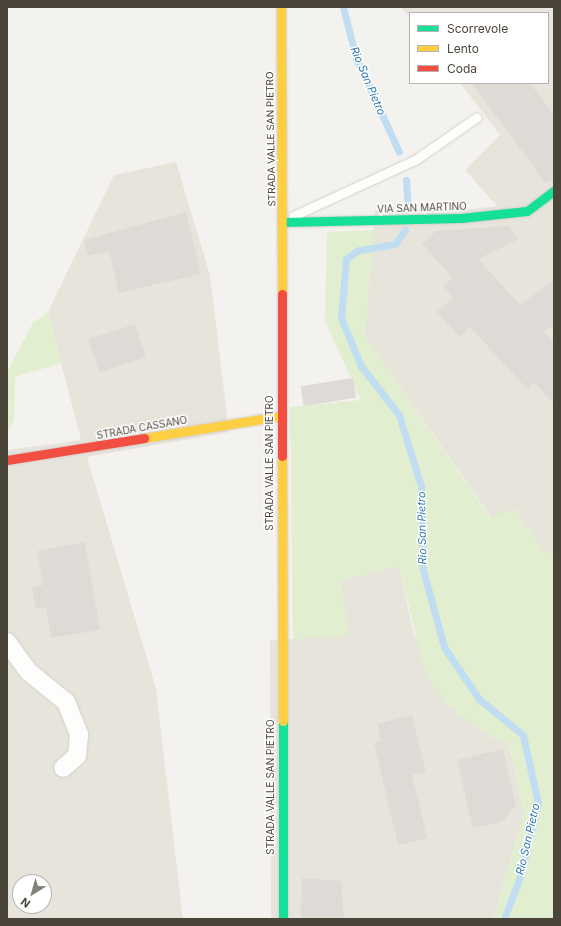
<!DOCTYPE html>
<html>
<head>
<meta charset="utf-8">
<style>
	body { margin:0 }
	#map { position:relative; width:561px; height:926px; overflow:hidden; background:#f4f2ee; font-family:Inter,sans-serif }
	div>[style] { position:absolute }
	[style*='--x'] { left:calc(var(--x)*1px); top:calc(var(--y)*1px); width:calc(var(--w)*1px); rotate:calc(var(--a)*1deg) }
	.residential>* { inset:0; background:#e7e4dc }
	.green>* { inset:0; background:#e1eecf }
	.stream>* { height:7px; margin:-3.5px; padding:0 3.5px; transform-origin:3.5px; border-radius:3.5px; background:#c0ddf1 }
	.building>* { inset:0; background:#dedbd6; transform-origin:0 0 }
	.roads { filter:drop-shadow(0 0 1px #d2d0cb) drop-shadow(0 0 1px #d2d0cb) }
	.lane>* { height:9px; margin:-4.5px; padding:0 4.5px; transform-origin:4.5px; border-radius:4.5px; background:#fdfdfc }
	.street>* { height:18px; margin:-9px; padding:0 9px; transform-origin:9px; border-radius:9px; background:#fdfdfc }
	.fast>* { height:9px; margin:-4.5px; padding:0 4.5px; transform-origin:4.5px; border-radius:4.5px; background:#16e098 }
	.slow>* { height:9px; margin:-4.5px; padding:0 4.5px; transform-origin:4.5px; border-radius:4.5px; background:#ffcf43 }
	.jam>* { height:9px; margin:-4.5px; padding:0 4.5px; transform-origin:4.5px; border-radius:4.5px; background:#f24e42 }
	span { translate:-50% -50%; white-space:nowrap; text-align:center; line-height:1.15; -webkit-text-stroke:3px #fff; paint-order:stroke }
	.street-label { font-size:10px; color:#4b4439 }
	.water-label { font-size:11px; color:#2e7ab2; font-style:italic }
	.frame { position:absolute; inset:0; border:8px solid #4b4439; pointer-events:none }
	.legend { position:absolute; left:409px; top:12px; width:140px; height:72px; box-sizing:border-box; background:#fff; border:1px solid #b7b4b0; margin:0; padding:5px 7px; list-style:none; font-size:12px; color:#4b4439 }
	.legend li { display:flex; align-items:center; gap:8px; height:20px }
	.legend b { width:20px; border:1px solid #b7b4b0 }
	.north { position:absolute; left:12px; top:874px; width:40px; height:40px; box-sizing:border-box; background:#fff; border:1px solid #b7b4b0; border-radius:50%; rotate:217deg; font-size:11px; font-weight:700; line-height:16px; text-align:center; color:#4b4439 }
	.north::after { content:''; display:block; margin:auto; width:14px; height:18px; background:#868178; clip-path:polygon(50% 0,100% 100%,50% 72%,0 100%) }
</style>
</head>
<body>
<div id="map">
	<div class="residential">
		<div style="clip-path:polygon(401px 7px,554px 7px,554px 553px,545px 553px,515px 509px,491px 517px,365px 336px,375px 210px,464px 210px,497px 206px,465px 170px,500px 135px,460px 83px,548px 83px,548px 13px,410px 13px,410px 18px)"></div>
		<div style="clip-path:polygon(evenodd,176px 162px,210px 275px,229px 432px,87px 457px,156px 689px,183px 919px,7px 919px,7px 450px,81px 440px,48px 312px,114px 175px,176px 162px,20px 882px,44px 882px,44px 906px,20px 906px,20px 882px)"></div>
		<div style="clip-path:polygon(399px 566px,414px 635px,493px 739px,508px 740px,524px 813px,493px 919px,271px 919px,270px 640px,293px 639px,341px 580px)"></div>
	</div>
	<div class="green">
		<div style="clip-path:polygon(374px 230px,365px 336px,490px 517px,515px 509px,545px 553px,554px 553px,553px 919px,493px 919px,524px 813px,508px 740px,493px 739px,448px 706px,425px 672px,399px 566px,341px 580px,349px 636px,293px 639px,290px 407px,361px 400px,325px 321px,327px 232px)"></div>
		<div style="clip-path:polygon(48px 312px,61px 363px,15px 377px,14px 420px,7px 433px,7px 372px,33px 323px)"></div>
	</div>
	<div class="stream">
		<div style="--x:343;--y:7;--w:53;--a:75.7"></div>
		<div style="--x:356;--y:58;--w:103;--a:65.4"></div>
		<div style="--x:406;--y:180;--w:28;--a:86"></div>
		<div style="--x:405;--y:230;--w:17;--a:126"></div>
		<div style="--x:395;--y:244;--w:39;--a:170"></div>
		<div style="--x:357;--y:251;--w:14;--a:144"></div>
		<div style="--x:346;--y:259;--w:59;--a:94.8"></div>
		<div style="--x:341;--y:318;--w:52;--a:67.4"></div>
		<div style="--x:361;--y:366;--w:62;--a:52.2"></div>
		<div style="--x:399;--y:415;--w:74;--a:72.8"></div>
		<div style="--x:421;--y:486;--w:84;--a:88.6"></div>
		<div style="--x:423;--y:570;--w:80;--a:74.7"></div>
		<div style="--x:444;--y:647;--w:63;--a:56.1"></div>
		<div style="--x:479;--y:699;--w:57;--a:39.3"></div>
		<div style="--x:523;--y:735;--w:70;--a:77.6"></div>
		<div style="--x:538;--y:803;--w:73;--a:103.5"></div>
		<div style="--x:521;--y:874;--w:48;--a:110.7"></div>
	</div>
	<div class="building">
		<div style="clip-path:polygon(471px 83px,530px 83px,554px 115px,554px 179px,545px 182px)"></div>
		<div style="clip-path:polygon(186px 212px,201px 274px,119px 293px,109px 251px,88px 256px,84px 240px)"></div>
		<div style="clip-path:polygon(508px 226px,519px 239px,478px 259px,520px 305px,554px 280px,554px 325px,544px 332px,554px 343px,554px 404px,534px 382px,527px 389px,470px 327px,459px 337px,437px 312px,453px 297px,443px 286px,453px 278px,422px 244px,436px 231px)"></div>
		<div style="left:135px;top:324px;width:35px;height:49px;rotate:72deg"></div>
		<div style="left:353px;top:378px;width:20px;height:53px;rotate:81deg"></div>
		<div style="clip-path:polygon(85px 542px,100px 630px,51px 638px,46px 607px,36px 609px,32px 587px,43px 585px,37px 551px)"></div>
		<div style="clip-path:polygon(412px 715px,426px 772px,412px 775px,427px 838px,398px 845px,374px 743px,381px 742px,377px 724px)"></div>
		<div style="clip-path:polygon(503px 749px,516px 805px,502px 822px,473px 828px,457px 760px)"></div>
		<div style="clip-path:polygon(302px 878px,341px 881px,344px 919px,301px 919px)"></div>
	</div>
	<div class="roads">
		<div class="lane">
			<div style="--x:293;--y:216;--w:134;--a:-24.7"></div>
			<div style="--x:415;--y:160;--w:75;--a:-34.7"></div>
		</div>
		<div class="street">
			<div style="--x:7;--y:642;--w:37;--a:54"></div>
			<div style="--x:29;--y:672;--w:48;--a:39"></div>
			<div style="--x:66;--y:702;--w:35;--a:68"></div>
			<div style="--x:79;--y:734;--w:22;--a:95"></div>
			<div style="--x:77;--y:756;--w:18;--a:139"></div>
		</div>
		<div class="fast">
			<div style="--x:283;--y:222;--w:178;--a:-1.3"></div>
			<div style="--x:461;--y:218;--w:66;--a:-6.1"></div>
			<div style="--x:527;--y:211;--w:34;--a:-37"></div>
			<div style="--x:283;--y:721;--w:198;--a:90"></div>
		</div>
		<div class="slow">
			<div style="--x:281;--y:7;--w:287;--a:89.8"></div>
			<div style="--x:144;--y:438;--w:138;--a:-9.2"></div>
			<div style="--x:282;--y:456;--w:265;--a:89.8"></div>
		</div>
		<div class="jam">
			<div style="--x:282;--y:294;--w:162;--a:90"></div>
			<div style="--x:7;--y:460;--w:139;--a:-9.1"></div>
		</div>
	</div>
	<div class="street-label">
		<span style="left:271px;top:139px;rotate:-91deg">STRADA VALLE SAN PIETRO</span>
		<span style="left:422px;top:208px;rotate:-2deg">VIA SAN MARTINO</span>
		<span style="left:142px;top:428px;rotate:-10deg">STRADA CASSANO</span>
		<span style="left:270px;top:463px;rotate:-90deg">STRADA VALLE SAN PIETRO</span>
		<span style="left:271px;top:787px;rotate:-90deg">STRADA VALLE SAN PIETRO</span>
	</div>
	<div class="water-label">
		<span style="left:368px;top:81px;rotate:67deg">Rio San Pietro</span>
		<span style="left:422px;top:528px;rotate:-91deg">Rio San Pietro</span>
		<span style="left:528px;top:839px;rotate:-77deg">Rio San Pietro</span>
	</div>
	<div class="frame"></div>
	<ul class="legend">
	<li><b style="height:5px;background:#16e098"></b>Scorrevole</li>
	<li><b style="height:5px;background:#ffcf43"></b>Lento</li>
	<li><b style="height:5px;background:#f24e42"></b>Coda</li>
	</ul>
	<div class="north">N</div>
</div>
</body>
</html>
